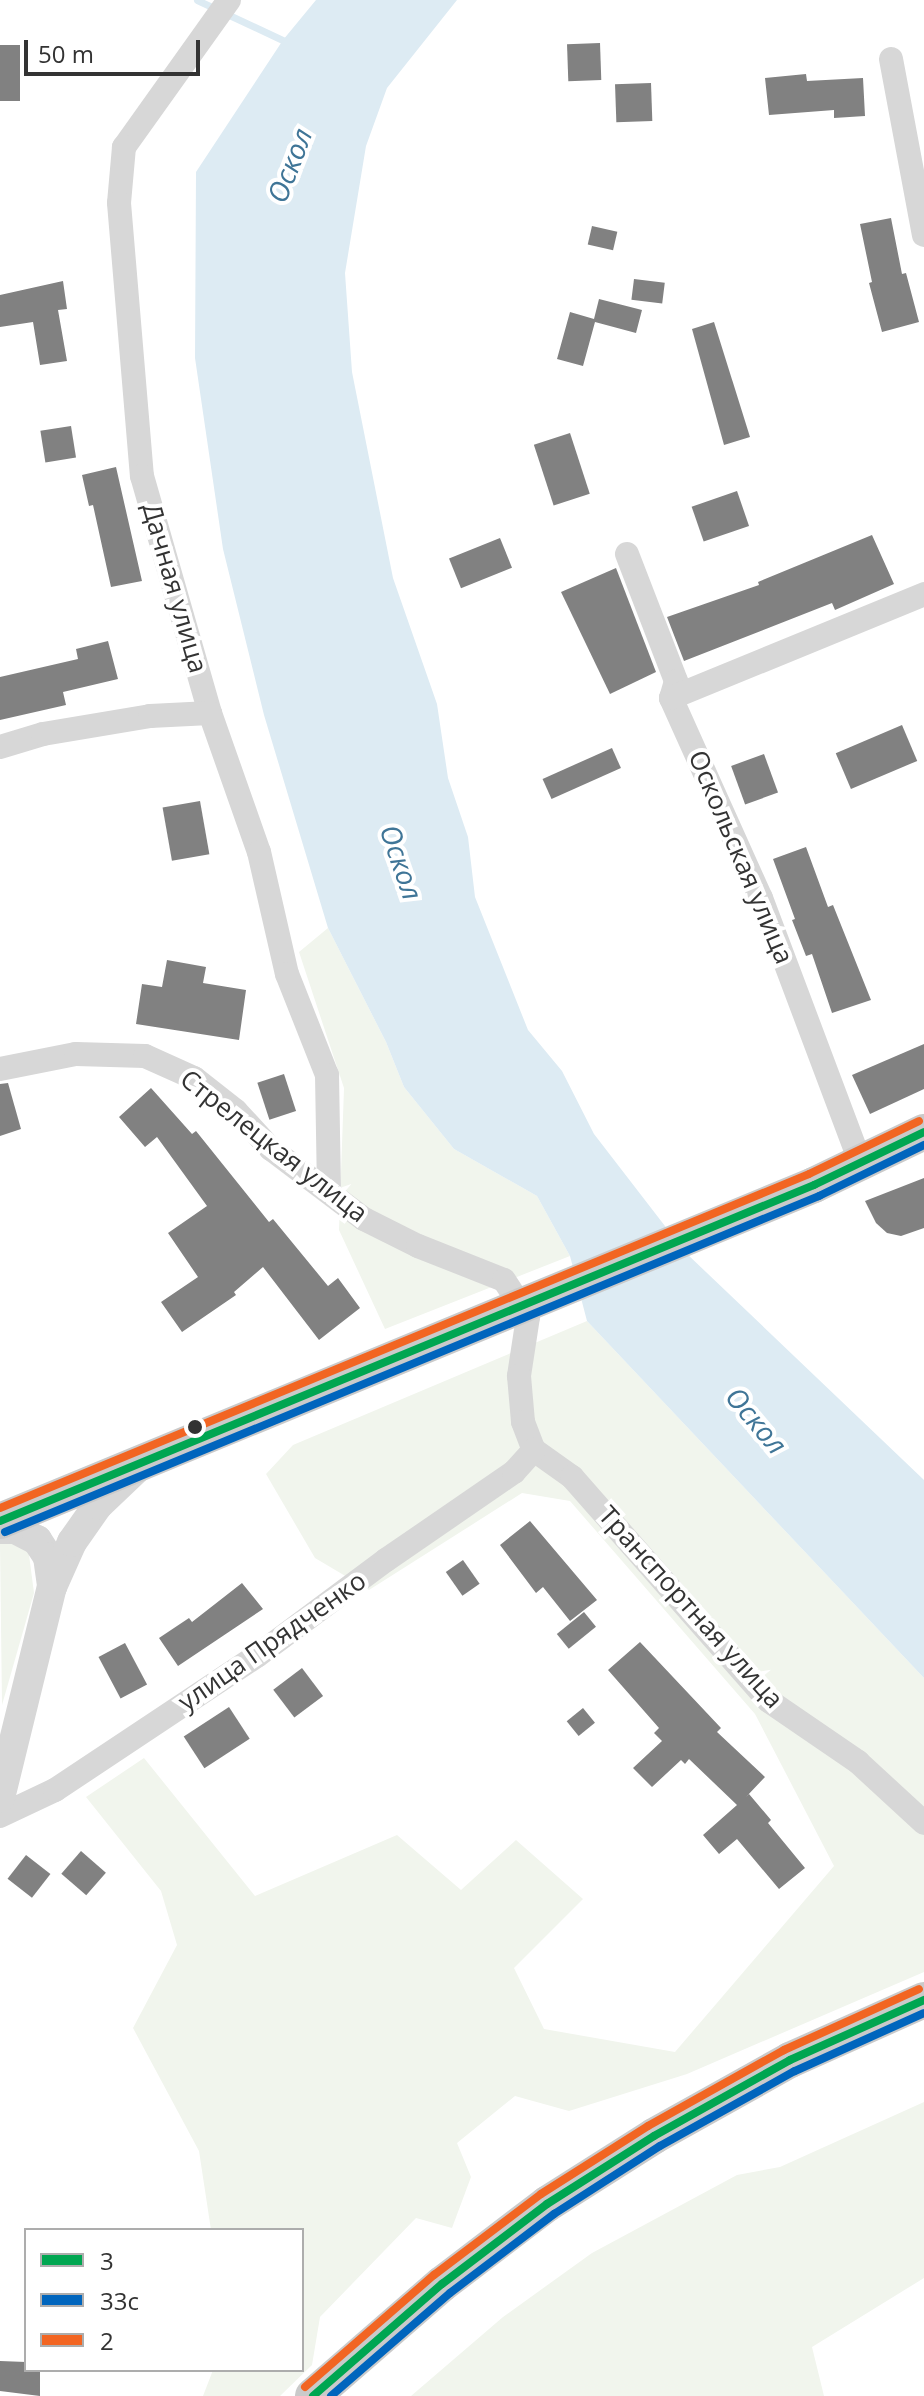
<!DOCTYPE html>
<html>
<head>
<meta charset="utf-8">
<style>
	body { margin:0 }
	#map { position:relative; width:924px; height:2396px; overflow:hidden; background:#fff; font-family:"Open Sans",sans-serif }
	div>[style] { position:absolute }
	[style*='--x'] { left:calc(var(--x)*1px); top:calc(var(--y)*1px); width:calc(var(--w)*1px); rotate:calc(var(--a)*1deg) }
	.green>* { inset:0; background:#f1f5ed }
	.water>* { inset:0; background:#ddebf3 }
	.stream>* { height:7px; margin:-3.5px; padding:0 3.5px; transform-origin:3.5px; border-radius:3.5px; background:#ddebf3 }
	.building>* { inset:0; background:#818181; transform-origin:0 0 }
	.minor>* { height:24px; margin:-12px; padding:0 12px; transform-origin:12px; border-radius:12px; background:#d7d7d7 }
	.tertiary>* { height:30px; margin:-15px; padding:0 15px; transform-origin:15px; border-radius:15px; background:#d7d7d7 }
	.primary>* { height:36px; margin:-18px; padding:0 18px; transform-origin:18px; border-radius:18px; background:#cacaca }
	.bus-1>* { height:8px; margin:-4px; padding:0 4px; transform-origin:4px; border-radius:4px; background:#00a651 }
	.bus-2>* { height:8px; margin:-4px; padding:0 4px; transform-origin:4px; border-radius:4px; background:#0065bd }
	.bus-3>* { height:8px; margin:-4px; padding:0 4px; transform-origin:4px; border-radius:4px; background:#f26522 }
	.dots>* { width:22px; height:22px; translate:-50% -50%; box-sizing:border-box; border:4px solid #fff; border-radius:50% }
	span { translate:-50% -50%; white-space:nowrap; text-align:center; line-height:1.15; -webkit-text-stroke:8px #fff; paint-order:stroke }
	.street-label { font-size:26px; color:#333 }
	.water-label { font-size:28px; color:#3f7597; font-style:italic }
	.legend { position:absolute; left:24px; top:2228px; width:280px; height:144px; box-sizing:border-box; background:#fff; border:2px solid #adadad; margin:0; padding:10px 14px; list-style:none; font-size:24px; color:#333 }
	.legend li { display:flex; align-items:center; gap:16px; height:40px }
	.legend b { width:40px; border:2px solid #adadad }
	.scale { position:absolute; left:24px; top:40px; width:176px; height:36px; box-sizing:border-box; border:4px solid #333; border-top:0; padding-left:10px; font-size:24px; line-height:28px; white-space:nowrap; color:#333; -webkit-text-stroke:6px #fff; paint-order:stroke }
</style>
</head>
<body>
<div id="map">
	<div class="green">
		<div style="clip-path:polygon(328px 928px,386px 1042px,404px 1087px,454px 1149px,537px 1196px,570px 1256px,385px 1329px,339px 1230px,344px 1088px,299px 952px)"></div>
		<div style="clip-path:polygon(587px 1321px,924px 1678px,924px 1972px,687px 2074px,569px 2111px,515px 2096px,457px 2143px,471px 2177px,452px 2228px,416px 2218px,320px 2317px,312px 2365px,280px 2396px,203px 2396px,213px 2370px,302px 2370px,302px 2230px,211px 2230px,199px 2151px,133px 2028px,177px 1945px,161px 1891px,86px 1797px,144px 1758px,255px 1896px,397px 1835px,461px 1890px,516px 1840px,583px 1899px,514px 1968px,544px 2029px,675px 2052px,834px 1866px,755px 1714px,570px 1501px,522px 1493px,369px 1590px,315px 1558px,266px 1474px,293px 1445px)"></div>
		<div style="clip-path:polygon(14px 1542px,28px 1547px,34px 1593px,2px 1705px,0 1544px)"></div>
		<div style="clip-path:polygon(924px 2102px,924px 2278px,812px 2347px,824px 2396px,411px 2396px,503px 2317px,592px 2253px,737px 2175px,780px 2167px)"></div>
	</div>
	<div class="water">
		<div style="clip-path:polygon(316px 0,457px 0,387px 88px,366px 146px,345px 273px,352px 372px,393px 578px,437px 704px,448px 778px,468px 837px,475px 897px,528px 1030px,562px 1071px,594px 1134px,685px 1252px,924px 1480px,924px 1678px,587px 1321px,570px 1256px,537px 1196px,454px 1149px,404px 1087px,386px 1042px,328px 928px,264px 715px,223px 549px,195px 358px,196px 172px,283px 40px)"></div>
	</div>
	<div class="stream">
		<div style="--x:197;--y:0;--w:102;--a:25.1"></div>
	</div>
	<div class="building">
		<div style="left:600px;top:43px;width:37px;height:33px;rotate:88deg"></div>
		<div style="left:0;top:45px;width:20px;height:56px"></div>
		<div style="clip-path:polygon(806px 74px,807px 81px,863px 78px,865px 116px,834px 118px,834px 110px,769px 115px,765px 78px)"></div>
		<div style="left:651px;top:83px;width:38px;height:36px;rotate:88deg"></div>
		<div style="clip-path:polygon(891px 218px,902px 274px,906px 273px,919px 322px,882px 332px,869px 283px,872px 282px,860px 224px)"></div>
		<div style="left:592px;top:226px;width:26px;height:19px;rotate:13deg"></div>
		<div style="left:634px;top:279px;width:31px;height:21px;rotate:7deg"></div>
		<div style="clip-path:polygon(63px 281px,67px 309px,58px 310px,67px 361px,40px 365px,33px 322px,0 327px,0 295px)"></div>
		<div style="clip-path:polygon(599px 299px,642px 310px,636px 333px,595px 322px,583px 366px,557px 359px,570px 312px,594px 319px)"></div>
		<div style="clip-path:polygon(714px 322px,750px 437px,724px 445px,692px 329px)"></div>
		<div style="left:71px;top:426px;width:32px;height:31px;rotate:81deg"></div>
		<div style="left:570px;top:433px;width:64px;height:38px;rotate:72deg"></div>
		<div style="clip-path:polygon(116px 467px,142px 581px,111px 587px,93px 505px,89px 506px,82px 475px)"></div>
		<div style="left:737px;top:491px;width:37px;height:48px;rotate:71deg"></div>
		<div style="clip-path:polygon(872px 535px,894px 584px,835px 610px,832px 603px,684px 661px,667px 617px,759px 585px,758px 582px)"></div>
		<div style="left:500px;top:538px;width:32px;height:55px;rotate:68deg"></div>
		<div style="clip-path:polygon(616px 568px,656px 672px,610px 694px,561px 592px)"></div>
		<div style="clip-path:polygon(108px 641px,118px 679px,63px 692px,66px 705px,0 720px,0 677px,78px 659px,76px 649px)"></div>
		<div style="left:902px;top:725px;width:39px;height:72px;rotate:67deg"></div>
		<div style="left:612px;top:748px;width:22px;height:76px;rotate:66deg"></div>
		<div style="left:764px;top:754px;width:41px;height:35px;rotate:70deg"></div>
		<div style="left:200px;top:801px;width:54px;height:38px;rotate:80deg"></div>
		<div style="clip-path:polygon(806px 847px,828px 907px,833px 905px,871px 1000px,832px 1013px,812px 954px,806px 956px,792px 920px,795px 919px,773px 859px)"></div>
		<div style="clip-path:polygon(167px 960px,206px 967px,203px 983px,246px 990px,239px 1040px,136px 1024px,142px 984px,162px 987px)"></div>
		<div style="clip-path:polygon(924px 1044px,924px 1089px,870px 1114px,852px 1075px)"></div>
		<div style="left:284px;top:1074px;width:39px;height:28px;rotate:72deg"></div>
		<div style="clip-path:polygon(8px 1083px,21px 1129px,0 1136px,0 1084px)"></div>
		<div style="clip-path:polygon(151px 1088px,192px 1134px,196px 1131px,269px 1222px,273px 1219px,328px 1286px,338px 1278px,360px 1308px,319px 1340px,263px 1267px,234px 1292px,236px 1295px,182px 1332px,161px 1302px,198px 1277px,168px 1233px,207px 1206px,157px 1137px,145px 1147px,119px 1117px)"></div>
		<div style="clip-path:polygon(924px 1178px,924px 1228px,901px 1236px,887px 1233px,876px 1223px,865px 1201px)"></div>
		<div style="clip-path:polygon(530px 1521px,597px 1600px,570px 1621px,543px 1587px,536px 1593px,500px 1545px)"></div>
		<div style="left:463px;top:1560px;width:29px;height:21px;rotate:55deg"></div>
		<div style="clip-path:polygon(242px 1583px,263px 1609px,178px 1666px,159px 1638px,189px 1618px,192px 1622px)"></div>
		<div style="left:584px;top:1612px;width:19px;height:35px;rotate:51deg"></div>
		<div style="clip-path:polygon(640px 1642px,721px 1728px,717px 1732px,765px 1777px,746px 1797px,749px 1794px,771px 1820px,768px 1823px,805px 1868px,779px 1889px,737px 1839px,719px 1854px,703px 1835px,737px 1805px,689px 1759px,685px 1764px,681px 1760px,652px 1787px,633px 1768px,662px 1741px,654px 1733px,659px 1728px,608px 1670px)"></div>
		<div style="left:125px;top:1643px;width:47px;height:30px;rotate:62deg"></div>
		<div style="left:302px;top:1668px;width:35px;height:36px;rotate:53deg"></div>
		<div style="left:229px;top:1707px;width:38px;height:54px;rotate:57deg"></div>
		<div style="left:583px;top:1708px;width:19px;height:21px;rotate:51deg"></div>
		<div style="left:81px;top:1851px;width:33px;height:30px;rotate:41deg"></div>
		<div style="left:26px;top:1855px;width:31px;height:30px;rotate:38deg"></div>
		<div style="clip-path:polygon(0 2361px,26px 2362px,26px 2370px,40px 2370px,40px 2396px,0 2391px)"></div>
	</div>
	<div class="minor">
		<div style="--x:229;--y:0;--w:181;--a:125.5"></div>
		<div style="--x:124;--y:147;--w:56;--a:95.1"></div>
		<div style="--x:119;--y:203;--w:274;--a:85.2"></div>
		<div style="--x:142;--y:476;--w:247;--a:74"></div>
		<div style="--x:210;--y:713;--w:147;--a:70.6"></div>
		<div style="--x:259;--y:852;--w:125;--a:77.1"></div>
		<div style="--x:287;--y:974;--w:109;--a:68.4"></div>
		<div style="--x:327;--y:1075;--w:117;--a:89"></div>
		<div style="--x:891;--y:59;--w:179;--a:79.4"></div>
		<div style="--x:627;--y:554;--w:136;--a:68.9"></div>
		<div style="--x:676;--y:681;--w:18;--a:106"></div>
		<div style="--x:671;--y:698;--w:219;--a:65.8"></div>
		<div style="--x:761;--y:898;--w:282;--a:69.4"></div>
		<div style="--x:671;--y:698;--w:274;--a:-22.3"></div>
		<div style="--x:0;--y:747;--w:45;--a:-16.8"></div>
		<div style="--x:43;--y:734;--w:109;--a:-9.5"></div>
		<div style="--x:150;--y:716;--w:60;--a:-2.9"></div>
		<div style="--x:0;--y:1069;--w:77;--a:-11.2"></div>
		<div style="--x:76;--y:1054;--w:69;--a:1.7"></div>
		<div style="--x:145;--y:1056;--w:54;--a:24.2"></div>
		<div style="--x:194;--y:1078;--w:53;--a:38.2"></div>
		<div style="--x:236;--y:1111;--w:52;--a:47.4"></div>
		<div style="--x:271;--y:1149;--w:116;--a:37"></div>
		<div style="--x:364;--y:1219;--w:60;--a:26.6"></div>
		<div style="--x:418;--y:1246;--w:92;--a:21.6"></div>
		<div style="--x:504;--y:1280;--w:44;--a:57"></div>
		<div style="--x:528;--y:1317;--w:60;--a:98.7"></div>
		<div style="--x:519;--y:1376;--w:46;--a:85"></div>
		<div style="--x:523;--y:1422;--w:30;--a:69"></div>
		<div style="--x:534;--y:1450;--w:47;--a:35.4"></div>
		<div style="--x:572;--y:1477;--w:298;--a:48.7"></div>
		<div style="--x:769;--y:1701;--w:108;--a:34.4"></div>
		<div style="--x:858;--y:1762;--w:90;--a:42.7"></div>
		<div style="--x:0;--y:1816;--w:61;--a:-25.3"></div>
		<div style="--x:55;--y:1790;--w:242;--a:-33.6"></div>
		<div style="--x:257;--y:1656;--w:161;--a:-36.7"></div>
		<div style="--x:386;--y:1560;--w:155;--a:-34.5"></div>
		<div style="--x:514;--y:1472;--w:30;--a:-48"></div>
	</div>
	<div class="tertiary">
		<div style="--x:0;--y:1529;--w:15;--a:0"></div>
		<div style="--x:15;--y:1529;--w:25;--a:27"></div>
		<div style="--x:37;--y:1540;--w:20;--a:57"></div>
		<div style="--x:48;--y:1557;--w:30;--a:82"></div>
		<div style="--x:0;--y:1798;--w:217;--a:-76.2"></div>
		<div style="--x:52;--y:1587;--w:49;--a:-66"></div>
		<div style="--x:72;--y:1542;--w:45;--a:-54.9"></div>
		<div style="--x:98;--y:1505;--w:54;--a:-43.5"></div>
	</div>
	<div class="primary">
		<div style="--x:0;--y:1521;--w:881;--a:-22.43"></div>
		<div style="--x:814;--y:1185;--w:122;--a:-25.7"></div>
		<div style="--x:313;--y:2396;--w:171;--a:-41"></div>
		<div style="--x:442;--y:2284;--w:132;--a:-37.3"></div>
		<div style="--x:547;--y:2204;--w:127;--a:-32.4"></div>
		<div style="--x:654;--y:2136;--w:156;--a:-29.2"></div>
		<div style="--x:790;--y:2060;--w:147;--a:-24.1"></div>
	</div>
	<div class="bus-1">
		<div style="--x:0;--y:1521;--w:881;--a:-22.43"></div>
		<div style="--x:814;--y:1185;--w:122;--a:-25.7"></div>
		<div style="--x:313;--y:2396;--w:171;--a:-41"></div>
		<div style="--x:442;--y:2284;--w:132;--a:-37.3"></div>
		<div style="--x:547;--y:2204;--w:127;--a:-32.4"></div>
		<div style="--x:654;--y:2136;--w:156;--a:-29.2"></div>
		<div style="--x:790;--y:2060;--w:147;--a:-24.1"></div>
	</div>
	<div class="bus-2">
		<div style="--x:5;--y:1532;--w:881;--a:-22.43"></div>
		<div style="--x:819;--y:1196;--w:117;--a:-25.9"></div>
		<div style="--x:331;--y:2396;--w:157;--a:-40.9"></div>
		<div style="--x:450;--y:2293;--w:131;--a:-37.2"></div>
		<div style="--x:554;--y:2214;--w:126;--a:-32.7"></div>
		<div style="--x:660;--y:2146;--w:154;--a:-29.1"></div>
		<div style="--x:795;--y:2071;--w:141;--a:-24.2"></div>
	</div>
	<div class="bus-3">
		<div style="--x:0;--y:1508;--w:875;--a:-22.43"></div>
		<div style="--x:809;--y:1174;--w:122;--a:-25.7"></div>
		<div style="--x:305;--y:2387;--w:171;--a:-41"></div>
		<div style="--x:434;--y:2275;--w:134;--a:-37.1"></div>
		<div style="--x:541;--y:2194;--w:127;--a:-32.4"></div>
		<div style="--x:648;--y:2126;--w:156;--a:-29.2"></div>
		<div style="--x:784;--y:2050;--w:148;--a:-24.3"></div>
	</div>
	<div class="dots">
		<div style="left:195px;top:1427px;background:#333"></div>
	</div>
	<div class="street-label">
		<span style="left:175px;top:588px;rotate:74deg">Дачная улица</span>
		<span style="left:741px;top:857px;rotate:67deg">Оскольская улица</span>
		<span style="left:274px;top:1146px;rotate:38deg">Стрелецкая улица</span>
		<span style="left:691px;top:1607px;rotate:48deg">Транспортная улица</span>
		<span style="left:272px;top:1641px;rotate:-35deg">улица Прядченко</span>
	</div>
	<div class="water-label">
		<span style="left:289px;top:165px;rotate:-69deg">Оскол</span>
		<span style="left:402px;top:862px;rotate:71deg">Оскол</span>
		<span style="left:757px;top:1420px;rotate:50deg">Оскол</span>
	</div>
	<ul class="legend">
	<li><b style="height:10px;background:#00a651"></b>3</li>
	<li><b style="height:10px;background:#0065bd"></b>33с</li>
	<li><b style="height:10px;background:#f26522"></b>2</li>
	</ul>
	<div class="scale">50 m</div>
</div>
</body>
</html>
